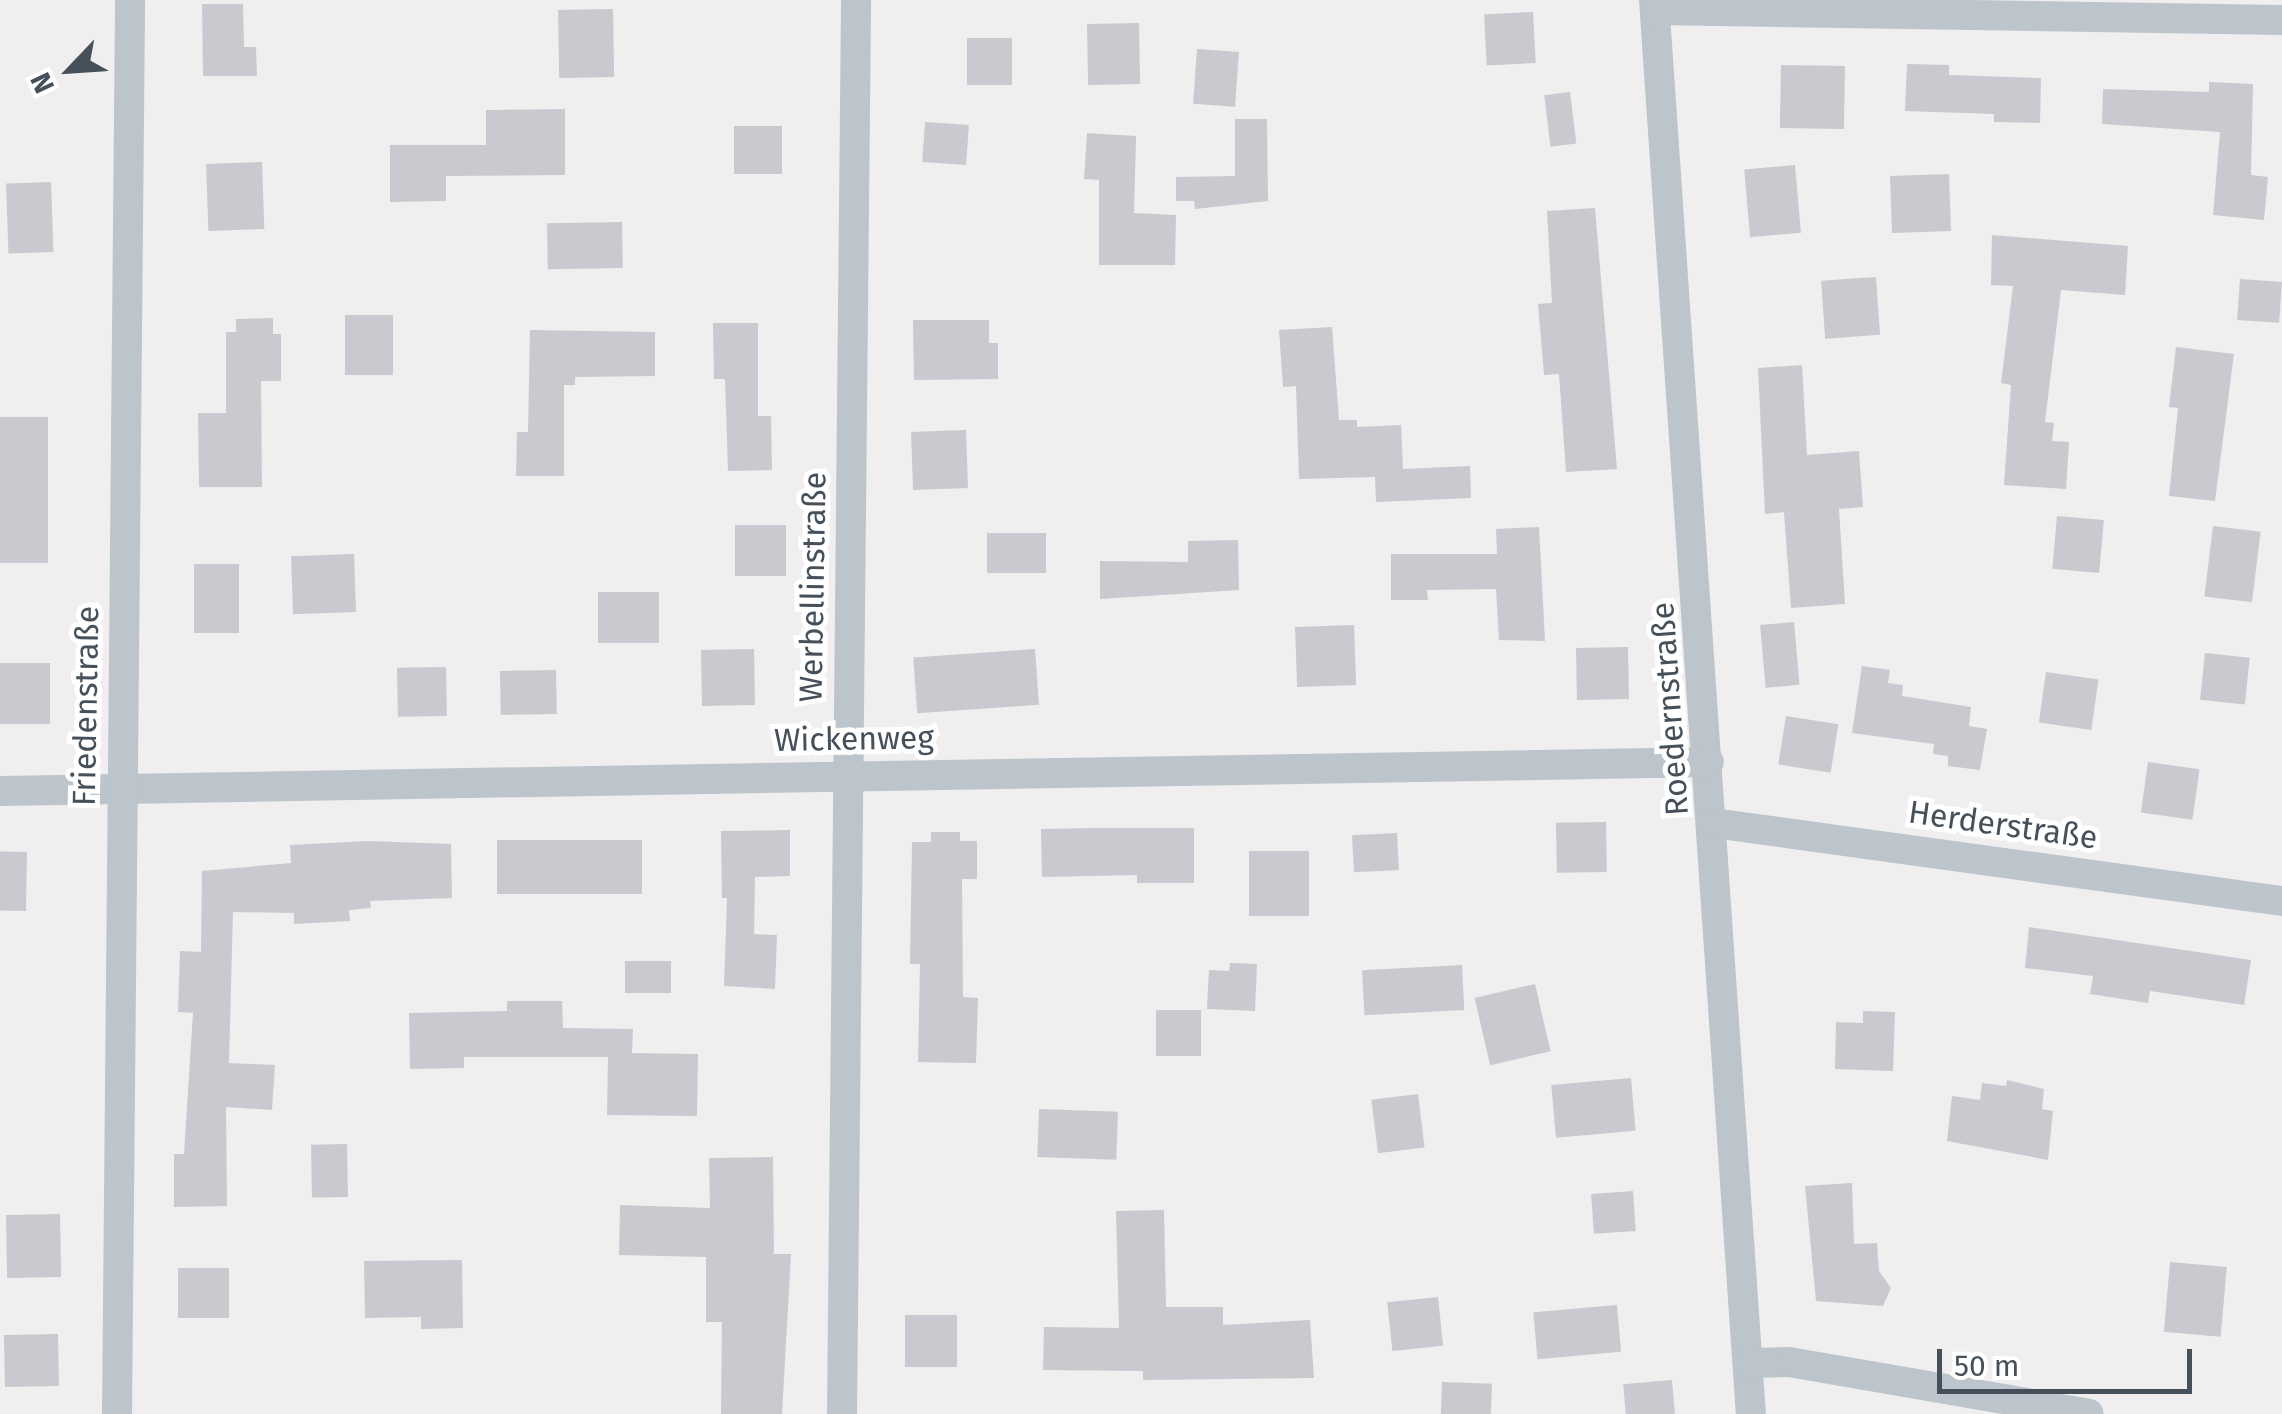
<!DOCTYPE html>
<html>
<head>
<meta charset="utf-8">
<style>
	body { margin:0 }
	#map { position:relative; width:2282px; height:1414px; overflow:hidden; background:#f0eeee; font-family:"Fira Sans",sans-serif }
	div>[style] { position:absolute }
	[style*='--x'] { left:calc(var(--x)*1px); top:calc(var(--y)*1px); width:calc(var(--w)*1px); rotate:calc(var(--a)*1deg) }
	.building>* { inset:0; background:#c8cad0; transform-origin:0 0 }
	.minor>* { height:30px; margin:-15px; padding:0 15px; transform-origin:15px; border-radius:15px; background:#bcc5cc }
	span { translate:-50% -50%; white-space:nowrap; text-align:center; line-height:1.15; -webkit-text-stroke:10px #fff; paint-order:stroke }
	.street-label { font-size:32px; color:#46505a }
	.north { position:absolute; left:20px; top:20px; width:100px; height:100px; -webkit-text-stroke:8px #fff; paint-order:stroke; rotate:245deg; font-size:28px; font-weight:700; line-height:40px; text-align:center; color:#46505a }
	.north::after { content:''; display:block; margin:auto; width:35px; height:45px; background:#46505a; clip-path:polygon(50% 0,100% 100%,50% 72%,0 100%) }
	.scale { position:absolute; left:1937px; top:1349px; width:255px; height:45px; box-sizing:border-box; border:5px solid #46505a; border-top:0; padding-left:12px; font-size:30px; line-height:35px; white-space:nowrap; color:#46505a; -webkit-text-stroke:8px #fff; paint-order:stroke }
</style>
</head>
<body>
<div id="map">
	<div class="building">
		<div style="clip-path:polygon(202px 4px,243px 4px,244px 47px,256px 47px,257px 76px,203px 76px)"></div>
		<div style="left:613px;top:9px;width:68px;height:55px;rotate:89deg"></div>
		<div style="left:1533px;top:12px;width:51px;height:49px;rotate:87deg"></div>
		<div style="left:1139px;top:23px;width:61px;height:52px;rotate:89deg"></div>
		<div style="left:967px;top:38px;width:45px;height:47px"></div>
		<div style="left:1197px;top:49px;width:42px;height:55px;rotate:4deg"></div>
		<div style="clip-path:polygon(1907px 64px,1949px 65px,1949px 75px,2041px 78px,2040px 123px,1994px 122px,1994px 114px,1905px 111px)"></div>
		<div style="left:1781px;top:65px;width:64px;height:63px;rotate:1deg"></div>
		<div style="clip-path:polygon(2209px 82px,2253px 84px,2251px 175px,2268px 177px,2264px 220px,2213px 215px,2220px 132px,2102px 124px,2103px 89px,2209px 92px)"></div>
		<div style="left:1570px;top:92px;width:52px;height:26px;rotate:83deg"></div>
		<div style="clip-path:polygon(565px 109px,565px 175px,446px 176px,446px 201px,390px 202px,390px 145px,486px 145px,486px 110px)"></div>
		<div style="clip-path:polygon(1235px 119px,1267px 119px,1268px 201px,1195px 209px,1194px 201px,1176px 201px,1176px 177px,1235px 176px)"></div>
		<div style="left:925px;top:122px;width:44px;height:40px;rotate:4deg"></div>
		<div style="left:734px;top:126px;width:48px;height:48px"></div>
		<div style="clip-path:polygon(1087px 133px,1136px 136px,1134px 213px,1176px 215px,1175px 265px,1099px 265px,1099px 180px,1084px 179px)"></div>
		<div style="left:262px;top:162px;width:67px;height:56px;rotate:88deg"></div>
		<div style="left:1795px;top:165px;width:68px;height:51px;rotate:85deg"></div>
		<div style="left:1949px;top:174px;width:57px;height:59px;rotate:88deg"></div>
		<div style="left:51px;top:182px;width:70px;height:45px;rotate:88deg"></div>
		<div style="clip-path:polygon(1595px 208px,1617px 469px,1566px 472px,1559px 374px,1544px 375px,1538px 304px,1552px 303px,1547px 211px)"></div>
		<div style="left:622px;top:222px;width:46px;height:75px;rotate:89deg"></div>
		<div style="clip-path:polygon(1992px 235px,2128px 246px,2125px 295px,2061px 290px,2045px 422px,2054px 423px,2052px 441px,2069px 442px,2066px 489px,2004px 485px,2011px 385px,2001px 383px,2013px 286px,1991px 285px)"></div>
		<div style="left:1876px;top:277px;width:58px;height:55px;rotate:86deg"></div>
		<div style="left:2240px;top:279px;width:42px;height:41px;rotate:4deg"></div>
		<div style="left:345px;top:315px;width:48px;height:60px"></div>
		<div style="clip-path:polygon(273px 318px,273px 334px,281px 334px,281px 381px,261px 381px,262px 487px,199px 487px,198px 413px,226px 413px,226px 332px,236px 332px,236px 319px)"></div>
		<div style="clip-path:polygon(913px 320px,989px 320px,989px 343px,998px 343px,998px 379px,914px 380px)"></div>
		<div style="clip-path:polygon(713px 323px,758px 323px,758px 416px,771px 416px,772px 470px,728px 471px,725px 379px,714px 379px)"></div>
		<div style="clip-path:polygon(1332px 327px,1339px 420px,1357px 420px,1357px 427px,1401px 425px,1403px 469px,1470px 466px,1471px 498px,1376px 502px,1375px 477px,1299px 479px,1296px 386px,1283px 387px,1279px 330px)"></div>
		<div style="clip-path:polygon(530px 330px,655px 332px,655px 376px,575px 377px,575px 385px,564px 385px,564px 476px,516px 476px,517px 432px,528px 432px)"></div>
		<div style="clip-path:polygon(2176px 347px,2234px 354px,2215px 501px,2169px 496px,2178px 408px,2169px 407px)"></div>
		<div style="clip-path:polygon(1802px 365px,1807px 455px,1859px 451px,1863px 507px,1839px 509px,1845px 604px,1791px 608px,1784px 512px,1765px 514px,1758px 368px)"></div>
		<div style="left:0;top:417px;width:48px;height:146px"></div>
		<div style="left:966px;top:430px;width:58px;height:55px;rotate:88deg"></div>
		<div style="left:2057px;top:516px;width:47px;height:53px;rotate:5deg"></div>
		<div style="left:735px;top:525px;width:51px;height:51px"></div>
		<div style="left:2213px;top:526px;width:48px;height:71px;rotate:7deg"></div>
		<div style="clip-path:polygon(1539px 527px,1545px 641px,1499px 640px,1496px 589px,1427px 590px,1428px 600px,1391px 600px,1391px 554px,1497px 554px,1496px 529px)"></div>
		<div style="left:1046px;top:533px;width:40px;height:59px;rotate:90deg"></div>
		<div style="clip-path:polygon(1238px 540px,1239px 590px,1100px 599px,1100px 561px,1188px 562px,1188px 541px)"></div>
		<div style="left:354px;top:554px;width:58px;height:63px;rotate:88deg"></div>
		<div style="left:194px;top:564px;width:45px;height:69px"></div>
		<div style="left:598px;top:592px;width:61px;height:51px"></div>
		<div style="left:1794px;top:622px;width:63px;height:34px;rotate:85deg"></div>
		<div style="left:1354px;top:625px;width:60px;height:59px;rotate:88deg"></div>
		<div style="left:1628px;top:647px;width:52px;height:52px;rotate:89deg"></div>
		<div style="left:754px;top:649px;width:56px;height:53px;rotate:89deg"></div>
		<div style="left:1035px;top:649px;width:56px;height:122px;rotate:86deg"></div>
		<div style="left:2205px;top:653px;width:45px;height:47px;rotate:6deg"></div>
		<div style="left:50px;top:663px;width:61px;height:50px;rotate:90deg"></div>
		<div style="clip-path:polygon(1862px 666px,1890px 670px,1888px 683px,1903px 685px,1902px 696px,1971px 707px,1969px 726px,1987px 729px,1980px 770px,1948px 766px,1948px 756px,1933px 754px,1934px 744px,1852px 733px)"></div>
		<div style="left:446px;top:667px;width:49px;height:49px;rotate:89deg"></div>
		<div style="left:556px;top:670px;width:44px;height:56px;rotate:89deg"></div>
		<div style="left:2046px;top:672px;width:53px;height:51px;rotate:8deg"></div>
		<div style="left:1786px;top:716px;width:53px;height:49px;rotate:9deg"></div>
		<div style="left:2148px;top:762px;width:52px;height:51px;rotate:8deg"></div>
		<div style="left:1606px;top:822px;width:50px;height:50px;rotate:89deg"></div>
		<div style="clip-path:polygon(1093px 828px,1194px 828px,1194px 883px,1137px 883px,1137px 875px,1042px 877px,1041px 829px)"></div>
		<div style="clip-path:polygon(790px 830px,790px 876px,755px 877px,754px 934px,777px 935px,775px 989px,724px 986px,727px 898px,722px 898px,721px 831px)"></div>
		<div style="clip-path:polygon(931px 832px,960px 832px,960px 841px,977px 841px,977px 879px,962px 879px,963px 997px,978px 998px,976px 1063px,918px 1062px,920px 964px,910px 964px,912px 842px,931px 842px)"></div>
		<div style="left:1397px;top:833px;width:37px;height:45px;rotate:87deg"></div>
		<div style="left:642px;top:840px;width:54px;height:145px;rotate:90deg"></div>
		<div style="clip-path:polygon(368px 841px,451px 844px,452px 898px,370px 901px,371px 908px,349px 910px,350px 921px,294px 924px,294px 913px,233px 912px,229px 1063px,275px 1065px,272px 1110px,226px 1107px,227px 1206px,174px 1207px,174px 1154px,184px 1154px,193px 1013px,178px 1012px,180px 951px,201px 952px,202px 871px,291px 863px,290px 845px)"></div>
		<div style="left:1249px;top:851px;width:60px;height:65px"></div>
		<div style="left:27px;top:852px;width:59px;height:27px;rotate:91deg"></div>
		<div style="clip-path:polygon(2029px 927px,2251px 960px,2244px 1005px,2150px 991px,2148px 1003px,2090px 994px,2093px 976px,2025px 968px)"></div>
		<div style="left:625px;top:961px;width:46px;height:32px"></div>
		<div style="clip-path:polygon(1230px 963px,1257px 964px,1255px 1011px,1207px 1009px,1209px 970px,1229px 971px)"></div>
		<div style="left:1462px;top:965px;width:45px;height:100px;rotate:87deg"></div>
		<div style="left:1535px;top:984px;width:69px;height:62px;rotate:77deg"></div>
		<div style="clip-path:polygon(507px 1001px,562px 1001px,563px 1028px,633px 1029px,632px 1053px,698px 1054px,697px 1116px,607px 1115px,608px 1057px,464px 1057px,464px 1068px,410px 1069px,409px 1013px,507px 1011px)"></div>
		<div style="left:1201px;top:1010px;width:46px;height:45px;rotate:90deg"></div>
		<div style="clip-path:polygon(1863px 1011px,1895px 1012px,1893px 1071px,1835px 1069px,1836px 1022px,1863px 1023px)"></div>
		<div style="left:1631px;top:1078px;width:53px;height:80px;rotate:85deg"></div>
		<div style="clip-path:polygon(2007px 1080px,2044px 1089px,2042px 1109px,2053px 1111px,2048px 1160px,1947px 1141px,1952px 1096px,1980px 1100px,1982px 1083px,2006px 1086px)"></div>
		<div style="left:1418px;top:1094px;width:54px;height:47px;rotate:83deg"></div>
		<div style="left:1039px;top:1109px;width:79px;height:48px;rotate:2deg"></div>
		<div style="left:347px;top:1144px;width:53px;height:36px;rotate:89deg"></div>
		<div style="clip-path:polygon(773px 1157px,774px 1254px,791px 1254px,782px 1414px,721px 1414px,722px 1322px,706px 1322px,706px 1257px,619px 1255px,620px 1205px,710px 1208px,709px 1158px)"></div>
		<div style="clip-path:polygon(1852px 1183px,1854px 1244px,1877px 1243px,1879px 1271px,1891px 1288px,1883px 1306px,1816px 1301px,1805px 1186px)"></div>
		<div style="left:1633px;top:1191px;width:40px;height:42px;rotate:86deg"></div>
		<div style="clip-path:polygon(1164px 1210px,1166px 1307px,1223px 1307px,1223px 1325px,1310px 1320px,1314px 1378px,1143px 1380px,1143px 1371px,1043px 1370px,1044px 1327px,1119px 1328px,1116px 1211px)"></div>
		<div style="left:60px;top:1214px;width:63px;height:54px;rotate:89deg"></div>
		<div style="clip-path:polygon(462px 1260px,463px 1328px,421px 1329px,421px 1317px,365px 1318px,364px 1261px)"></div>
		<div style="left:2170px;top:1262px;width:57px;height:70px;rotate:5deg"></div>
		<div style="left:178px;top:1268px;width:51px;height:50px"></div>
		<div style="left:1438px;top:1297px;width:49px;height:51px;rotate:84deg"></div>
		<div style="left:1617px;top:1305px;width:47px;height:84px;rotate:85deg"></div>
		<div style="left:905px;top:1315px;width:52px;height:52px"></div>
		<div style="left:58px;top:1334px;width:52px;height:54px;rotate:89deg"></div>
		<div style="left:1672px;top:1380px;width:34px;height:49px;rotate:85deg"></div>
		<div style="left:1442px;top:1382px;width:50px;height:32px;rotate:2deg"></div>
	</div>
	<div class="minor">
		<div style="--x:1654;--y:0;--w:1417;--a:86.08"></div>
		<div style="--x:1655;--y:10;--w:627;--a:0.91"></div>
		<div style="--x:0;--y:791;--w:1709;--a:-0.97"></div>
		<div style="--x:1713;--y:823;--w:574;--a:7.81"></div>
		<div style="--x:1749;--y:1363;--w:40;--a:-1.4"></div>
		<div style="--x:1789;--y:1362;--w:304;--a:9.8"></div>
		<div style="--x:117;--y:1414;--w:1414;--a:-89.47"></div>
		<div style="--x:842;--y:1414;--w:1414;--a:-89.43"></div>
	</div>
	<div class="street-label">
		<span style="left:813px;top:587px;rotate:-89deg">Werbellinstraße</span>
		<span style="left:86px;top:706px;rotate:-89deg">Friedenstraße</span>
		<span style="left:1670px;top:709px;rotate:-94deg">Roedernstraße</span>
		<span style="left:854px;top:739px;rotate:-1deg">Wickenweg</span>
		<span style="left:2003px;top:825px;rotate:8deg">Herderstraße</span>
	</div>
	<div class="north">N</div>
	<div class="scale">50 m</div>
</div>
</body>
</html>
